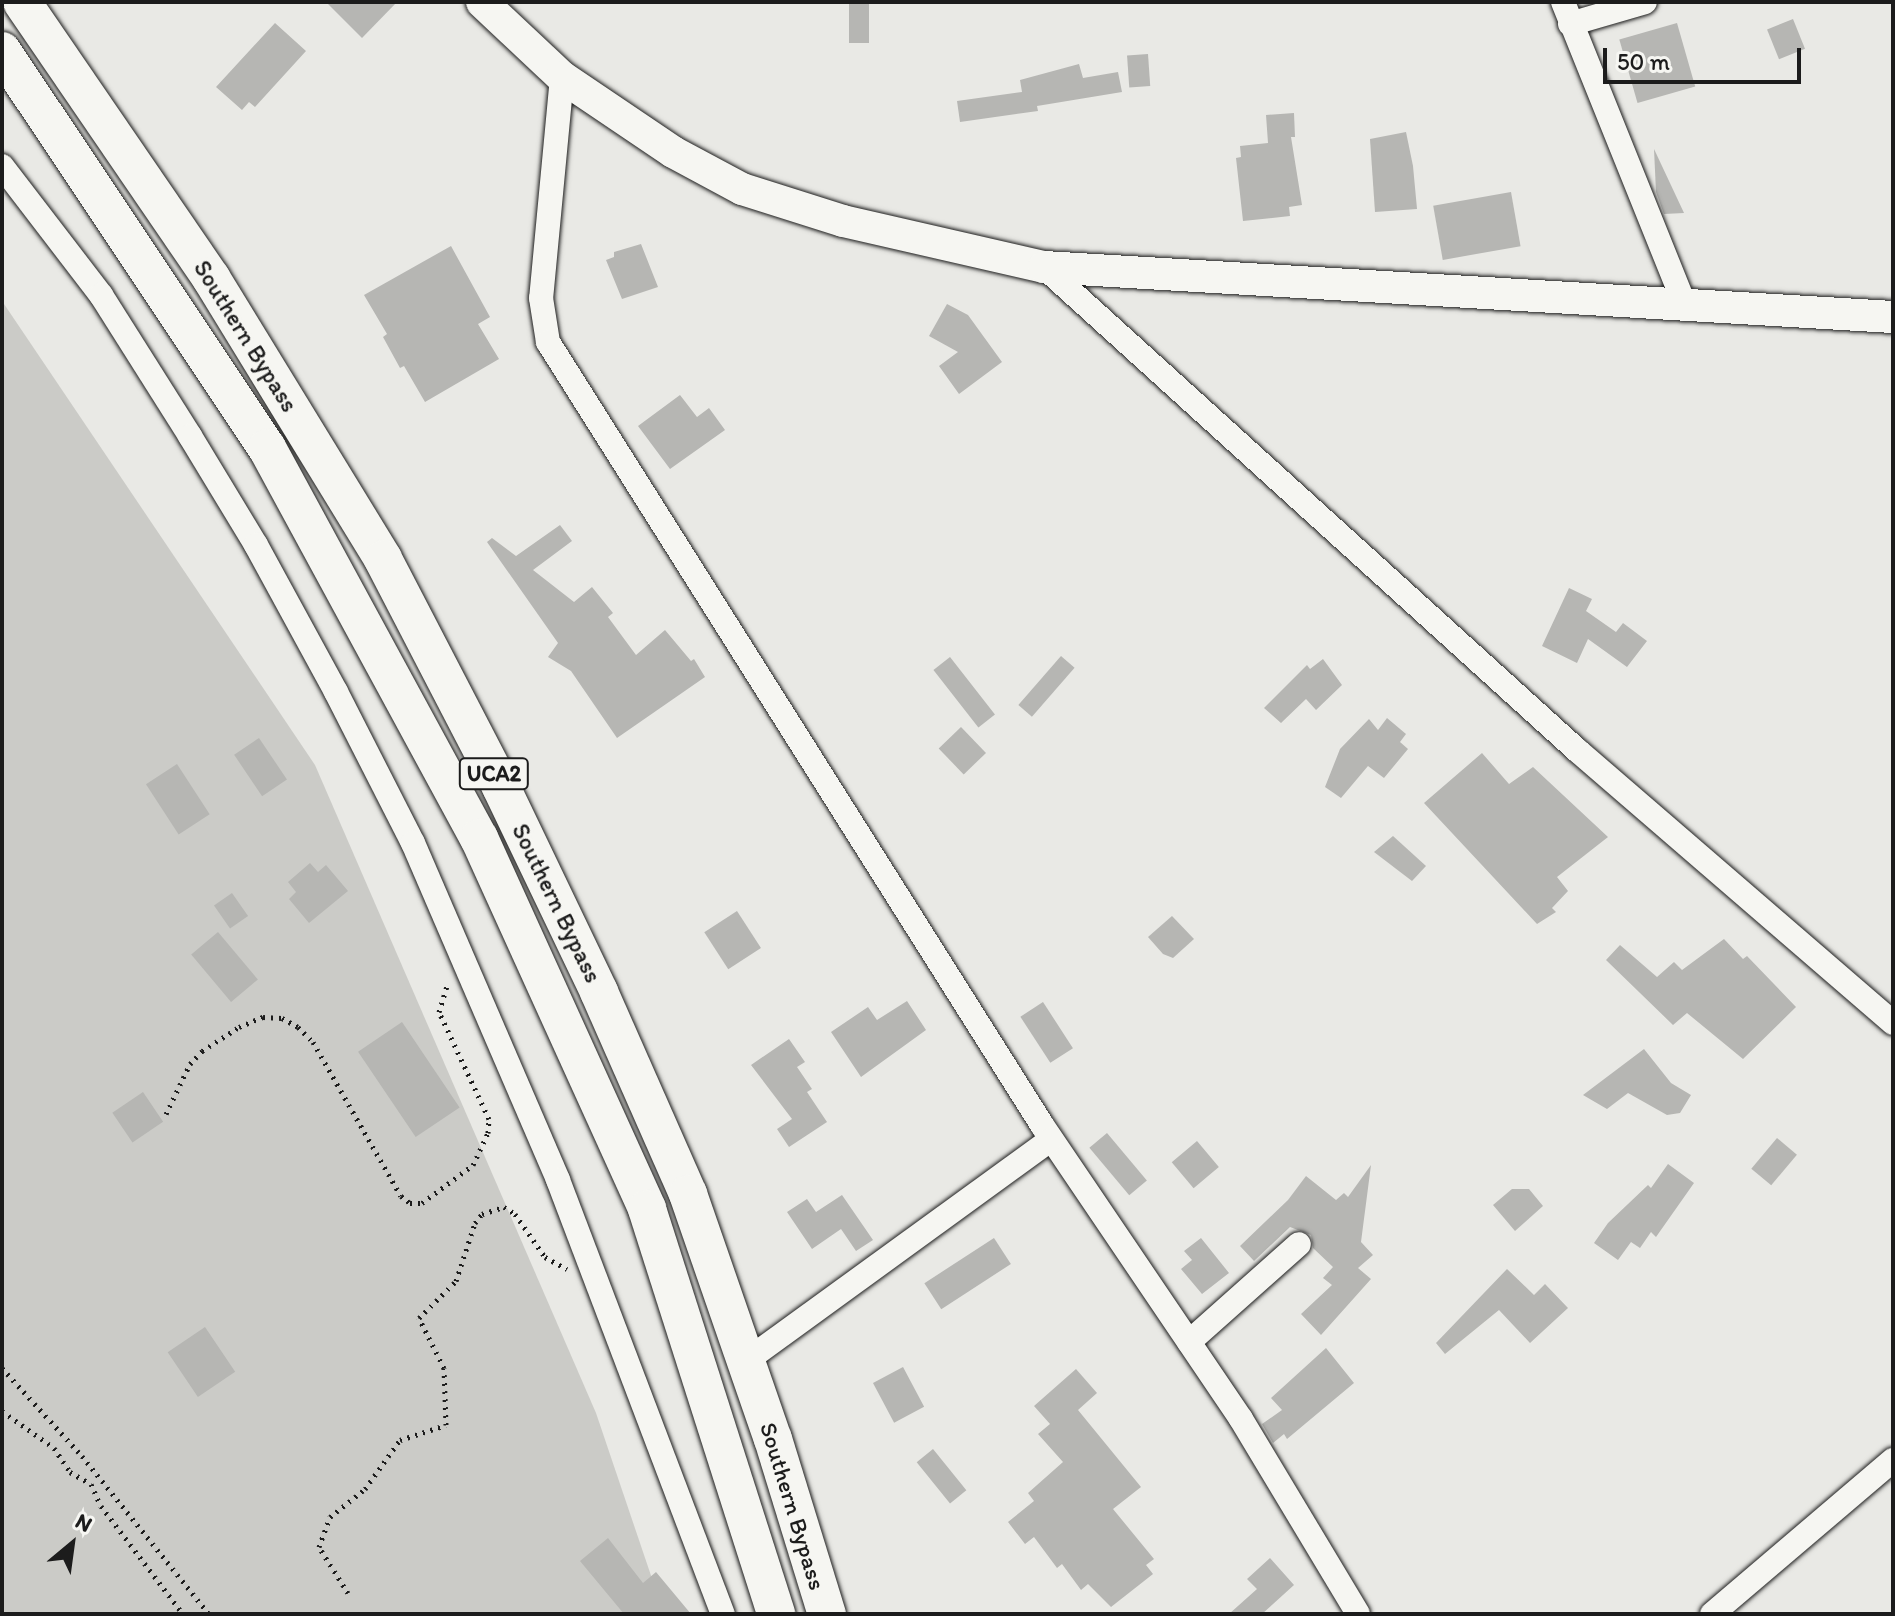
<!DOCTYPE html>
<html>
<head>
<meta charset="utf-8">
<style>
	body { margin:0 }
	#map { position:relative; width:1895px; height:1616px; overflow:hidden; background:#e9e9e5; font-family:Itim,sans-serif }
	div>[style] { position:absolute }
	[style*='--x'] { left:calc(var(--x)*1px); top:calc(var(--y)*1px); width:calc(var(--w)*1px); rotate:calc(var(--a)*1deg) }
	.green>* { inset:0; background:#cbcbc7 }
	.building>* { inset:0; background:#b6b6b3; transform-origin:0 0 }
	.path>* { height:5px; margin-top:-2.5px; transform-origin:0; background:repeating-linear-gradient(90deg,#1c1c1c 0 2px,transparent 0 8px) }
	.roads { filter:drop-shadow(0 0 2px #1c1c1c) drop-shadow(0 0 2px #1c1c1c) }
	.minor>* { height:24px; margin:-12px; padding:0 12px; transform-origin:12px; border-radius:12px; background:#f6f6f2 }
	.secondary>* { height:32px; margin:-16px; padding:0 16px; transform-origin:16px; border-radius:16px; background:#f6f6f2 }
	.trunk>* { height:38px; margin:-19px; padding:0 19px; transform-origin:19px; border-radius:19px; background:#f6f6f2 }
	span { translate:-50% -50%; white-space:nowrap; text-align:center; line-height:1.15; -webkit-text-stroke:6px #f6f6f2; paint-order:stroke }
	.shield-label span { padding:2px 6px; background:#f6f6f2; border:2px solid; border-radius:6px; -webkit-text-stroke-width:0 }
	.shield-label { font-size:22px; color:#1c1c1c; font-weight:700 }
	.street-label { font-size:24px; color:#1c1c1c }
	.frame { position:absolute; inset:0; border:4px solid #1c1c1c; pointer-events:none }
	.north { position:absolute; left:32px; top:1504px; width:80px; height:80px; -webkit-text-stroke:6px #f6f6f2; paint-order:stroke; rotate:29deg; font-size:22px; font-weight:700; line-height:32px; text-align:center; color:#1c1c1c }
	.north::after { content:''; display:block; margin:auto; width:28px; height:36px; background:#1c1c1c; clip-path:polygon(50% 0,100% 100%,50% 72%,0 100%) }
	.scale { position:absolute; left:1603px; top:48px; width:198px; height:36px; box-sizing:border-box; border:4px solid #1c1c1c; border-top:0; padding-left:10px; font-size:24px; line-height:28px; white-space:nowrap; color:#1c1c1c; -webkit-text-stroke:6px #f6f6f2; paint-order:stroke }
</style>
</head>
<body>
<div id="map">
	<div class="green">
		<div style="clip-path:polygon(2px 301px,315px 765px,596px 1413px,664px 1614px,2px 1614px)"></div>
	</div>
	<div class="building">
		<div style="clip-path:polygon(326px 2px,397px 2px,362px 38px)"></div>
		<div style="left:849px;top:2px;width:20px;height:41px"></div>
		<div style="left:1793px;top:19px;width:32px;height:28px;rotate:68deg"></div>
		<div style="clip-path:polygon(275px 23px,306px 51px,255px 107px,249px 102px,242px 110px,216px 87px)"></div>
		<div style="left:1677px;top:23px;width:66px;height:60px;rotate:74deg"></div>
		<div style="left:1148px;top:54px;width:32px;height:21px;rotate:86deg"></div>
		<div style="clip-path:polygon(1079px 64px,1083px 78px,1118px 72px,1122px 92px,1037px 106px,1038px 111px,960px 122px,957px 101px,1022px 92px,1020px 80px)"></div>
		<div style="clip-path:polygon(1294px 113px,1295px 137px,1291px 137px,1302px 205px,1289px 207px,1290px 216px,1243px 221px,1236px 158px,1241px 157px,1240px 146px,1268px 143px,1266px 115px)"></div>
		<div style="clip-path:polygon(1406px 132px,1413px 166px,1417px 209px,1375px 212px,1370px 139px)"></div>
		<div style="clip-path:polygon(1654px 149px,1684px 213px,1664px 214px,1656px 192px)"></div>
		<div style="left:1511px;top:192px;width:55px;height:79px;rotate:80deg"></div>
		<div style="clip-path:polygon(641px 244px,658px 287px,622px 299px,606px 260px,614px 257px,614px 252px)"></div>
		<div style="clip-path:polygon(451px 246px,490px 317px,478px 324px,499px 359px,425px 402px,404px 366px,400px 368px,383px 337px,387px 334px,364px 295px)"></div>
		<div style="clip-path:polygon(947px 304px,968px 315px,1002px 362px,959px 394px,939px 366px,958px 352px,929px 336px)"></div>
		<div style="clip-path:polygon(680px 395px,697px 417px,709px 408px,725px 430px,670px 469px,638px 426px)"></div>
		<div style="clip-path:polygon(560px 525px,572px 541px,533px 570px,574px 602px,592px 587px,613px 613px,608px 617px,636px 655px,665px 630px,691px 661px,694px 659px,705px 677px,617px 738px,571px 671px,548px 657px,558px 643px,487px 542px,492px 538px,516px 556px)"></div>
		<div style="clip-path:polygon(1569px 588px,1592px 599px,1586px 611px,1616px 632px,1623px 623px,1647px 641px,1627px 667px,1588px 639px,1577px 663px,1542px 646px)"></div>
		<div style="left:1061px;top:656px;width:18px;height:65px;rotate:41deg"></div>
		<div style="left:950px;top:657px;width:73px;height:21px;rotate:52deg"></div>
		<div style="clip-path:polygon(1323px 659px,1342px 685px,1316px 710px,1306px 699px,1281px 723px,1264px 708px,1307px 665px,1310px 669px)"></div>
		<div style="clip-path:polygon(1387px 718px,1406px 734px,1400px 742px,1408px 749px,1384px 778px,1368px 766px,1341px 798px,1325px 787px,1340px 749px,1369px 719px,1378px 730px)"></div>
		<div style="left:961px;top:727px;width:36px;height:31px;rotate:46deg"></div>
		<div style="left:259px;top:738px;width:50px;height:30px;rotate:56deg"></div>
		<div style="clip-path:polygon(1482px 753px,1509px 784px,1533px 767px,1608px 837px,1557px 877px,1568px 891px,1552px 908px,1556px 912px,1537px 924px,1424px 803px)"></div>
		<div style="left:177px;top:764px;width:60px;height:37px;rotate:57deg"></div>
		<div style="clip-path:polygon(1393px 836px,1426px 866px,1412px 881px,1374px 852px)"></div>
		<div style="clip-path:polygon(310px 863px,318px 872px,326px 865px,348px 891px,309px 923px,289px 899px,296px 892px,288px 882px)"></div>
		<div style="left:232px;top:893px;width:28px;height:22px;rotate:55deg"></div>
		<div style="left:737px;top:911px;width:44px;height:39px;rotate:57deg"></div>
		<div style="clip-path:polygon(1172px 916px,1194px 939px,1173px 958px,1163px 954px,1148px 937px)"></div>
		<div style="left:218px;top:932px;width:62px;height:35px;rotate:50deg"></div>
		<div style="clip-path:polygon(1724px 939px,1743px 959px,1747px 956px,1796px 1007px,1743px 1059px,1687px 1013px,1673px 1025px,1606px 960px,1620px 945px,1657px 977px,1674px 962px,1682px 970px)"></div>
		<div style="clip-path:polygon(907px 1001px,926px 1030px,861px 1077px,831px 1032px,868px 1007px,877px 1020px)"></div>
		<div style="left:1043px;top:1002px;width:55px;height:27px;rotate:57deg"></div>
		<div style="left:402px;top:1022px;width:103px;height:53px;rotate:56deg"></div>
		<div style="clip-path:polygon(789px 1039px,805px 1062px,797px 1067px,812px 1089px,807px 1092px,827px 1122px,789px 1147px,777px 1129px,792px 1119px,751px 1065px)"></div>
		<div style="clip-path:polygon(1644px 1049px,1671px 1083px,1691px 1095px,1680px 1113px,1667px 1115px,1628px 1093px,1607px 1109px,1583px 1095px)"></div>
		<div style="left:143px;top:1092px;width:36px;height:37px;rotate:56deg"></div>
		<div style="left:1107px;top:1133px;width:62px;height:23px;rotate:50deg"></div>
		<div style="left:1777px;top:1138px;width:26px;height:40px;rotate:40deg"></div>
		<div style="left:1197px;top:1141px;width:34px;height:33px;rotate:50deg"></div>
		<div style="clip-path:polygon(1668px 1164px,1694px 1183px,1656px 1237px,1651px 1232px,1640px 1248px,1631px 1242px,1618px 1260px,1594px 1243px,1608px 1223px,1648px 1185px,1651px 1188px)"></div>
		<div style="clip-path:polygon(1371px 1165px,1361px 1242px,1373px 1255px,1358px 1268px,1371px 1279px,1321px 1335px,1301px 1314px,1332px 1285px,1323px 1278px,1333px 1267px,1313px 1248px,1311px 1235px,1290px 1227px,1254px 1261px,1240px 1246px,1288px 1200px,1306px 1176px,1336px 1200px,1344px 1193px,1348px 1197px)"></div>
		<div style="clip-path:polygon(1512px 1189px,1529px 1189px,1543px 1206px,1515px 1231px,1493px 1205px)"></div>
		<div style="clip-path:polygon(842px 1195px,873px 1240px,856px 1251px,841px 1229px,812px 1249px,787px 1212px,807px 1199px,816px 1212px)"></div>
		<div style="left:994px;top:1238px;width:31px;height:83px;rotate:57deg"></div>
		<div style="clip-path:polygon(1201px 1238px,1229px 1273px,1202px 1294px,1181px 1269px,1192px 1260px,1184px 1251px)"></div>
		<div style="clip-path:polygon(1507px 1269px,1534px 1295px,1545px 1284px,1568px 1308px,1530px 1343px,1499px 1310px,1445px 1354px,1436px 1343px)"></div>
		<div style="left:205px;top:1327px;width:54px;height:45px;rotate:56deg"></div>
		<div style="clip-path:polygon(1326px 1348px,1354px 1383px,1287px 1439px,1284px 1434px,1273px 1443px,1262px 1424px,1282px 1410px,1271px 1398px)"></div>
		<div style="left:903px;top:1367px;width:45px;height:34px;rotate:62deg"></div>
		<div style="clip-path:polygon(1076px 1369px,1097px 1393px,1078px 1410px,1141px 1487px,1113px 1509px,1154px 1559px,1146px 1565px,1153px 1574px,1111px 1607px,1088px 1584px,1081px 1590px,1062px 1564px,1057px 1568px,1034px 1537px,1025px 1544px,1008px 1522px,1034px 1501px,1028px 1493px,1063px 1462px,1038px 1434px,1050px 1424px,1034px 1406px)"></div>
		<div style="left:933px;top:1449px;width:53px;height:21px;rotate:51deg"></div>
		<div style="clip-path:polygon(608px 1538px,643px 1583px,656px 1572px,691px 1614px,624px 1614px,580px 1561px)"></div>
		<div style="clip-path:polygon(1270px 1558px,1294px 1585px,1262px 1614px,1229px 1614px,1257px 1589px,1247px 1579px)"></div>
	</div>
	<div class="path">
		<div style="--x:166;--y:1114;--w:55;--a:-64.4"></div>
		<div style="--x:190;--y:1064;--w:18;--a:-47"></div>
		<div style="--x:202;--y:1051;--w:44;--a:-33"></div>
		<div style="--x:239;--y:1027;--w:26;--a:-23"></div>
		<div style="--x:263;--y:1017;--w:19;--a:3"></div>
		<div style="--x:282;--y:1018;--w:18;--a:29"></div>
		<div style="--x:298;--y:1027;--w:21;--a:45"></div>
		<div style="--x:313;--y:1042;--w:177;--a:60.3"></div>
		<div style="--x:401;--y:1196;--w:11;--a:38"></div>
		<div style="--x:410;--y:1203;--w:12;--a:0"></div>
		<div style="--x:422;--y:1203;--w:64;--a:-36.7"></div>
		<div style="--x:473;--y:1165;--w:35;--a:-65"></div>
		<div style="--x:488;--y:1133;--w:14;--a:-86"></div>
		<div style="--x:489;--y:1119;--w:118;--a:-115"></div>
		<div style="--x:439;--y:1012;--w:28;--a:-73"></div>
		<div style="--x:2;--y:1368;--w:119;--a:47.7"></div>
		<div style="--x:82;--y:1456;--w:203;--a:51.2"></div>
		<div style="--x:2;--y:1411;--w:64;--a:35.4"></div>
		<div style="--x:54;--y:1448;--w:29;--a:56"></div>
		<div style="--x:70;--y:1472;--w:24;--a:30"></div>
		<div style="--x:91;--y:1484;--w:24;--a:66"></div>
		<div style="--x:101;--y:1506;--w:136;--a:52.8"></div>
		<div style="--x:348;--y:1593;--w:54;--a:-122.2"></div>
		<div style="--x:319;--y:1547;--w:32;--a:-70"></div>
		<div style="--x:330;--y:1517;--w:45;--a:-38.7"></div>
		<div style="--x:365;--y:1489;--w:60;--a:-54.5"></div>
		<div style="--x:400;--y:1440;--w:48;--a:-18.1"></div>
		<div style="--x:446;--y:1425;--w:57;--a:-92"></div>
		<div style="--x:444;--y:1368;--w:56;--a:-116.6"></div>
		<div style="--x:419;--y:1318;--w:52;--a:-45"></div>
		<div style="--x:456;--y:1281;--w:61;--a:-71.9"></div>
		<div style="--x:475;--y:1223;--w:11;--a:-52"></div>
		<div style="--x:482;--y:1214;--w:23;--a:-18"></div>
		<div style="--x:504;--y:1207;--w:13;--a:32"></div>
		<div style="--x:515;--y:1214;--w:52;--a:55.1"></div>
		<div style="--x:545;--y:1257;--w:25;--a:29"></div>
	</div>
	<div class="roads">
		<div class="minor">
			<div style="--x:1563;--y:2;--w:324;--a:68.1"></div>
			<div style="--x:1570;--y:24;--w:78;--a:-16.3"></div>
			<div style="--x:562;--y:77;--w:222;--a:95.4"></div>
			<div style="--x:541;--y:298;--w:45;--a:81"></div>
			<div style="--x:548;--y:342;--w:926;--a:57.75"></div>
			<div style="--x:1042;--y:1125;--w:355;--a:55.9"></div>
			<div style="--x:1241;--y:1419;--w:227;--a:59"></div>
			<div style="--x:2;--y:166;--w:163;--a:52.5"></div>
			<div style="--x:101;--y:295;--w:167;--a:57.7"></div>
			<div style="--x:190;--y:436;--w:127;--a:58.8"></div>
			<div style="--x:256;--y:545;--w:167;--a:61.4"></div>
			<div style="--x:336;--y:692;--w:169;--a:63"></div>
			<div style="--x:413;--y:843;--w:367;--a:66.7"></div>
			<div style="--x:558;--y:1180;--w:464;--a:69.2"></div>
			<div style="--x:1044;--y:267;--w:721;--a:42.19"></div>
			<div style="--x:1578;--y:751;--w:416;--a:40.8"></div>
			<div style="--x:1189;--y:1342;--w:147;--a:-41.7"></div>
			<div style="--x:746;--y:1361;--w:377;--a:-36"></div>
			<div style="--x:1712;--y:1614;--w:238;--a:-40.4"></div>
		</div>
		<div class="secondary">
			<div style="--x:482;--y:2;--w:110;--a:43.2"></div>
			<div style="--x:562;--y:77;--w:134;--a:34"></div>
			<div style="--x:673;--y:152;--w:78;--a:28.2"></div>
			<div style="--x:742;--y:189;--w:106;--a:17.6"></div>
			<div style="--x:843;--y:221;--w:206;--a:12.9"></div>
			<div style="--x:1044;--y:267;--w:850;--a:3.37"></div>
		</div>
		<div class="trunk">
			<div style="--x:22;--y:2;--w:335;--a:55.6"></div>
			<div style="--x:211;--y:278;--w:329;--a:58.5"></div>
			<div style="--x:383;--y:559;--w:257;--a:62.6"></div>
			<div style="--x:501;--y:787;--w:227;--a:64.4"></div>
			<div style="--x:599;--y:992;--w:221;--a:66.2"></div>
			<div style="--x:688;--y:1194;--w:259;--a:70.9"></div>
			<div style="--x:773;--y:1439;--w:183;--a:72.9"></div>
			<div style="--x:2;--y:51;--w:477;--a:56.3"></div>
			<div style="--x:267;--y:448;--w:444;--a:61.5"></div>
			<div style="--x:479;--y:838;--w:407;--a:65.6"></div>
			<div style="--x:647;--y:1209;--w:425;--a:72.3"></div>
		</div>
	</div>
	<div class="shield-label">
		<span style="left:494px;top:774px">UCA2</span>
	</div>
	<div class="street-label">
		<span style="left:246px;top:336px;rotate:58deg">Southern Bypass</span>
		<span style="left:557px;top:903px;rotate:64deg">Southern Bypass</span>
		<span style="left:793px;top:1506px;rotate:73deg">Southern Bypass</span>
	</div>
	<div class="frame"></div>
	<div class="north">N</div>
	<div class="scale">50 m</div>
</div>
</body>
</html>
